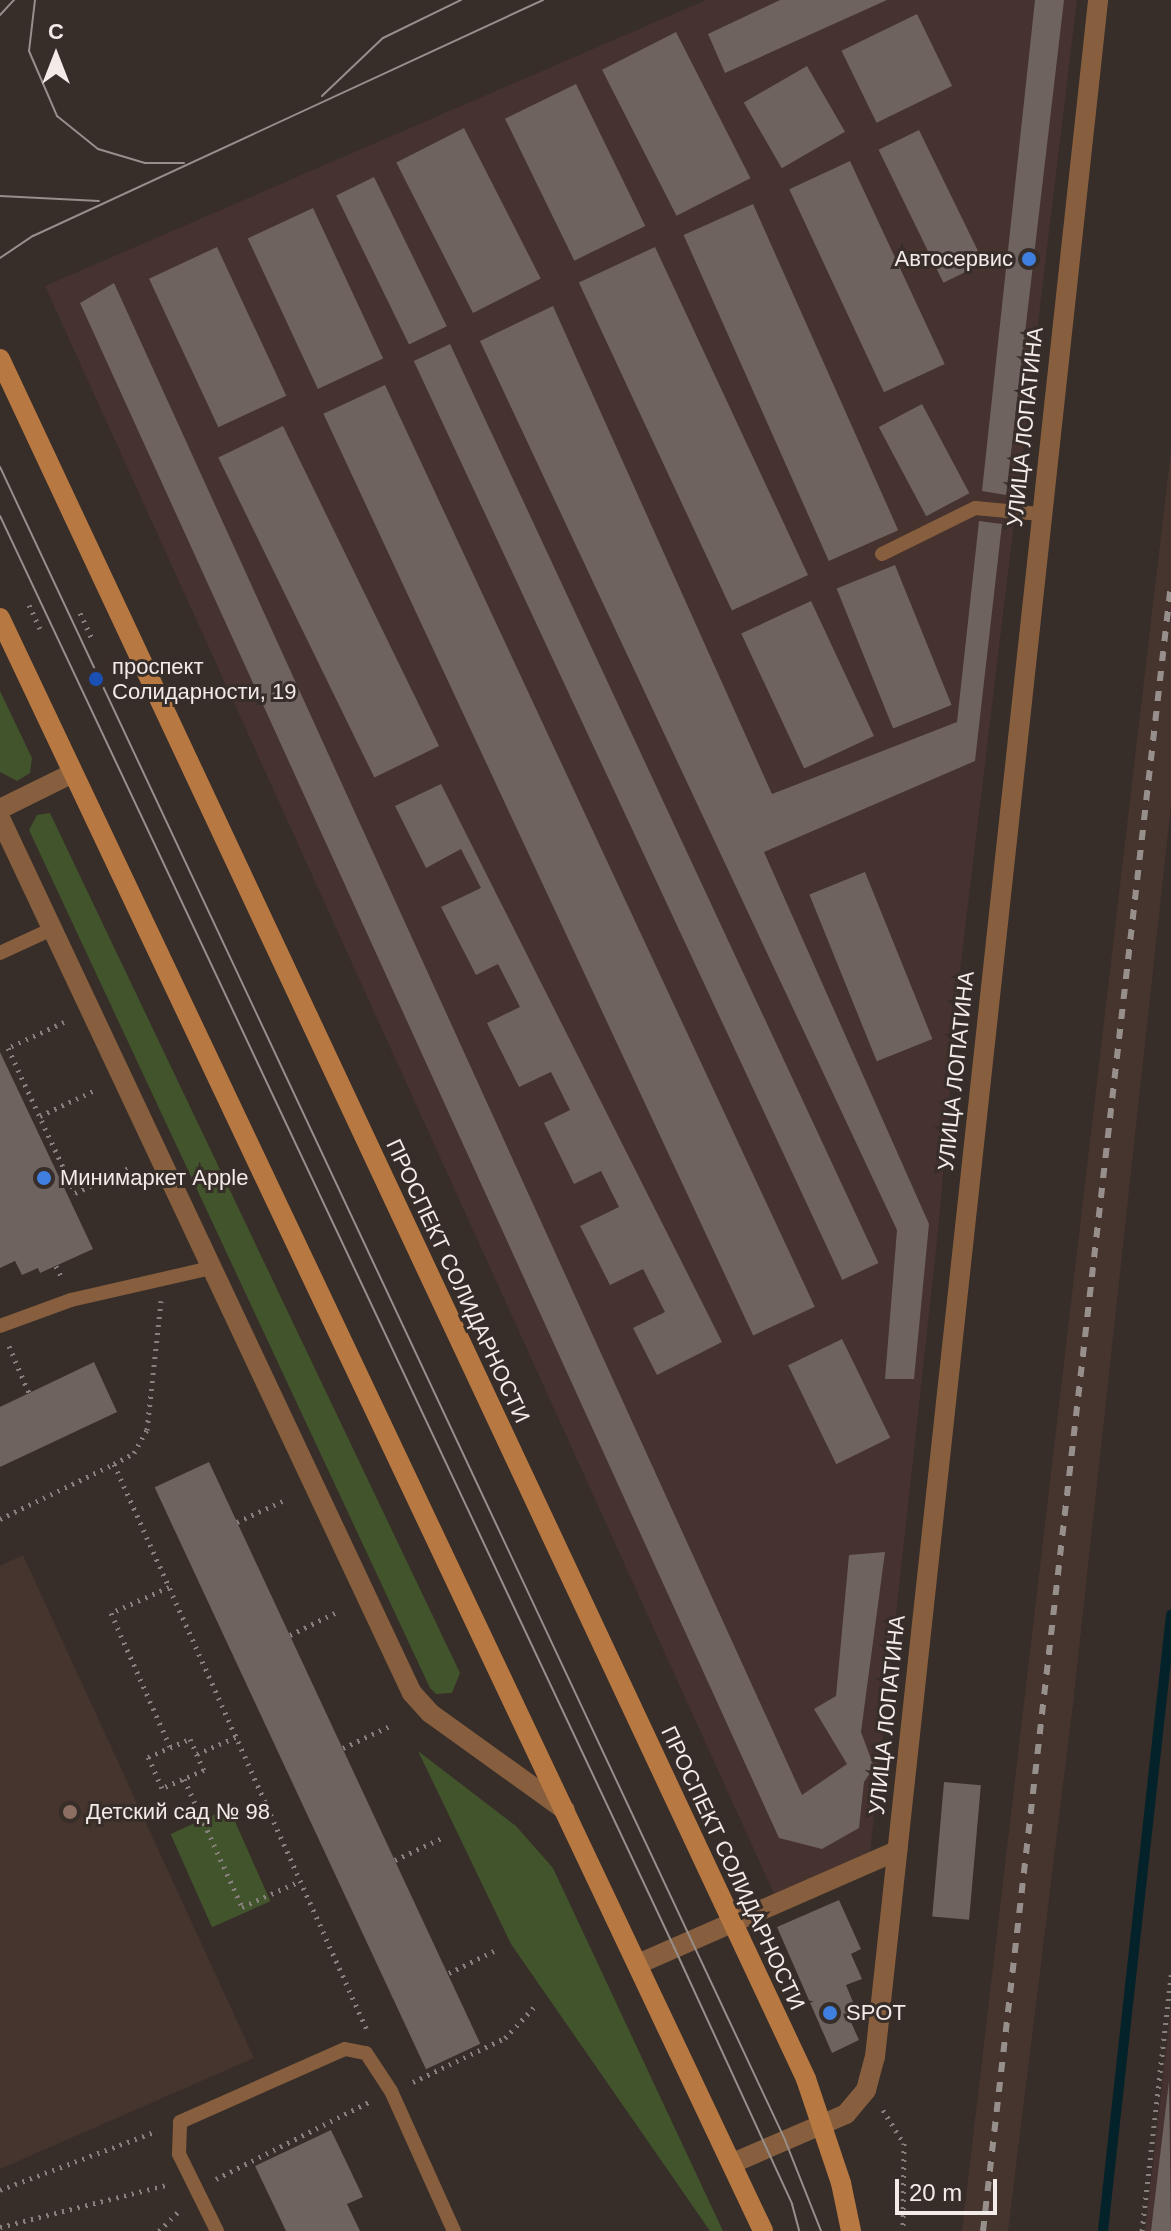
<!DOCTYPE html>
<html>
<head>
<meta charset="utf-8">
<style>
	body { margin:0 }
	#map { position:relative; width:1171px; height:2231px; overflow:hidden; background:#372d29; font-family:Arial,sans-serif }
	div>[style] { position:absolute }
	[style*='--x'] { left:calc(var(--x)*1px); top:calc(var(--y)*1px); width:calc(var(--w)*1px); rotate:calc(var(--a)*1deg) }
	.built>* { inset:0; background:#46352e }
	.industrial>* { inset:0; background:#46322f }
	.green>* { inset:0; background:#41542b; transform-origin:0 0 }
	.stream>* { height:10px; margin:-5px; padding:0 5px; transform-origin:5px; border-radius:5px; background:#032229 }
	.building>* { inset:0; background:#6e635e; transform-origin:0 0 }
	.path>* { height:5px; margin-top:-2.5px; transform-origin:0; background:repeating-linear-gradient(90deg,#88807c 0 2px,transparent 0 8px) }
	.lane>* { height:14px; margin:-7px; padding:0 7px; transform-origin:7px; border-radius:7px; background:#875f3e }
	.street>* { height:20px; margin:-10px; padding:0 10px; transform-origin:10px; border-radius:10px; background:#875f3e }
	.secondary>* { height:20px; margin:-10px; padding:0 10px; transform-origin:10px; border-radius:10px; background:#b77842 }
	.tram>* { height:2px; margin:-1px; padding:0 1px; transform-origin:1px; border-radius:1px; background:#978f8b }
	.rail>* { height:6px; margin-top:-3px; transform-origin:0; background:repeating-linear-gradient(90deg,#978f8b 0 10px,transparent 0 20px) }
	.dots>* { width:22px; height:22px; translate:-50% -50%; box-sizing:border-box; border:4px solid #372d29; border-radius:50% }
	span { translate:-50% -50%; white-space:nowrap; text-align:center; line-height:1.15; -webkit-text-stroke:6px #372d29; paint-order:stroke }
	.poi-label { font-size:22px; color:#f2ebe8 }
	.right { translate:-100% -50%; text-align:right }
	.left { translate:0 -50%; text-align:left }
	.street-label { font-size:22px; color:#f2ebe8 }
	.north { position:absolute; left:16px; top:16px; width:80px; height:80px; -webkit-text-stroke:6px #372d29; paint-order:stroke; rotate:0deg; font-size:22px; font-weight:700; line-height:32px; text-align:center; color:#f2ebe8 }
	.north::after { content:''; display:block; margin:auto; width:28px; height:36px; background:#f2ebe8; clip-path:polygon(50% 0,100% 100%,50% 72%,0 100%) }
	.scale { position:absolute; left:895px; top:2179px; width:102px; height:36px; box-sizing:border-box; border:4px solid #f2ebe8; border-top:0; padding-left:10px; font-size:24px; line-height:28px; white-space:nowrap; color:#f2ebe8; -webkit-text-stroke:6px #372d29; paint-order:stroke }
</style>
</head>
<body>
<div id="map">
	<div class="built">
		<div style="clip-path:polygon(1171px 451px,1171px 805px,1073px 1704px,1008px 2231px,962px 2231px)"></div>
		<div style="clip-path:polygon(23px 1555px,254px 2058px,0 2169px,0 1566px)"></div>
	</div>
	<div class="industrial">
		<div style="clip-path:polygon(706px 0,1077px 0,960px 971px,939px 1222px,870px 1853px,775px 1896px,45px 286px)"></div>
		<div style="clip-path:polygon(1171px 2008px,1171px 2231px,1145px 2231px)"></div>
	</div>
	<div class="green">
		<div style="clip-path:polygon(0 691px,32px 758px,30px 773px,17px 781px,0 772px)"></div>
		<div style="clip-path:polygon(50px 813px,460px 1673px,452px 1693px,436px 1694px,430px 1688px,29px 830px,37px 815px)"></div>
		<div style="clip-path:polygon(418px 1751px,516px 1826px,553px 1868px,723px 2231px,710px 2231px,511px 1944px)"></div>
		<div style="left:229px;top:1808px;width:102px;height:64px;rotate:66deg"></div>
	</div>
	<div class="stream">
		<div style="--x:1103;--y:2231;--w:620;--a:-83.7"></div>
	</div>
	<div class="building">
		<div style="clip-path:polygon(780px 0,887px 0,725px 73px,708px 34px)"></div>
		<div style="clip-path:polygon(1035px 0,1064px 0,1006px 495px,982px 491px)"></div>
		<div style="left:917px;top:14px;width:80px;height:84px;rotate:64deg"></div>
		<div style="left:676px;top:32px;width:164px;height:83px;rotate:63deg"></div>
		<div style="left:807px;top:66px;width:76px;height:73px;rotate:60deg"></div>
		<div style="left:576px;top:84px;width:158px;height:79px;rotate:64deg"></div>
		<div style="left:464px;top:128px;width:169px;height:76px;rotate:63deg"></div>
		<div style="left:919px;top:130px;width:148px;height:45px;rotate:64deg"></div>
		<div style="left:850px;top:161px;width:224px;height:67px;rotate:65deg"></div>
		<div style="left:374px;top:177px;width:166px;height:42px;rotate:64deg"></div>
		<div style="left:753px;top:204px;width:357px;height:76px;rotate:66deg"></div>
		<div style="left:313px;top:208px;width:166px;height:72px;rotate:65deg"></div>
		<div style="left:217px;top:247px;width:164px;height:75px;rotate:65deg"></div>
		<div style="left:655px;top:247px;width:362px;height:84px;rotate:65deg"></div>
		<div style="clip-path:polygon(114px 283px,802px 1795px,847px 1764px,814px 1709px,836px 1696px,849px 1555px,885px 1552px,861px 1732px,874px 1767px,864px 1782px,859px 1828px,822px 1849px,779px 1838px,80px 303px)"></div>
		<div style="clip-path:polygon(553px 306px,772px 794px,957px 722px,979px 521px,1002px 524px,975px 761px,764px 852px,929px 1224px,914px 1379px,885px 1379px,897px 1230px,480px 341px)"></div>
		<div style="left:450px;top:344px;width:1014px;height:40px;rotate:65deg"></div>
		<div style="left:385px;top:385px;width:1017px;height:68px;rotate:65deg"></div>
		<div style="left:922px;top:404px;width:101px;height:49px;rotate:62deg"></div>
		<div style="left:283px;top:426px;width:356px;height:72px;rotate:64deg"></div>
		<div style="left:895px;top:565px;width:151px;height:63px;rotate:68deg"></div>
		<div style="left:811px;top:601px;width:149px;height:77px;rotate:65deg"></div>
		<div style="clip-path:polygon(441px 784px,722px 1342px,657px 1375px,633px 1328px,665px 1312px,643px 1269px,610px 1285px,580px 1226px,619px 1207px,601px 1171px,574px 1184px,544px 1123px,570px 1110px,551px 1072px,519px 1087px,487px 1023px,520px 1007px,498px 964px,476px 975px,441px 907px,481px 888px,461px 849px,426px 868px,395px 806px)"></div>
		<div style="left:865px;top:872px;width:180px;height:60px;rotate:68deg"></div>
		<div style="clip-path:polygon(0 1052px,93px 1249px,40px 1273px,38px 1268px,22px 1275px,15px 1261px,0 1268px)"></div>
		<div style="left:842px;top:1339px;width:110px;height:60px;rotate:64deg"></div>
		<div style="clip-path:polygon(94px 1362px,117px 1412px,0 1467px,0 1407px)"></div>
		<div style="left:209px;top:1462px;width:642px;height:60px;rotate:65deg"></div>
		<div style="left:944px;top:1782px;width:37px;height:135px;rotate:5deg"></div>
		<div style="clip-path:polygon(839px 1900px,861px 1949px,851px 1954px,862px 1979px,846px 1985px,855px 2007px,846px 2011px,859px 2040px,832px 2053px,777px 1927px)"></div>
		<div style="clip-path:polygon(1169px 2081px,1171px 2231px,1151px 2231px)"></div>
		<div style="clip-path:polygon(331px 2130px,363px 2197px,347px 2204px,360px 2231px,286px 2231px,255px 2166px)"></div>
	</div>
	<div class="path">
		<div style="--x:29;--y:605;--w:29;--a:65"></div>
		<div style="--x:80;--y:613;--w:31;--a:65"></div>
		<div style="--x:64;--y:1022;--w:62;--a:155.1"></div>
		<div style="--x:8;--y:1048;--w:160;--a:65.2"></div>
		<div style="--x:75;--y:1193;--w:62;--a:-24.9"></div>
		<div style="--x:40;--y:1116;--w:61;--a:-25.3"></div>
		<div style="--x:56;--y:1266;--w:16;--a:63"></div>
		<div style="--x:9;--y:1346;--w:51;--a:66.9"></div>
		<div style="--x:114;--y:1464;--w:23;--a:-29"></div>
		<div style="--x:134;--y:1453;--w:26;--a:-61"></div>
		<div style="--x:147;--y:1430;--w:130;--a:-83.8"></div>
		<div style="--x:0;--y:1519;--w:127;--a:-25.8"></div>
		<div style="--x:114;--y:1464;--w:620;--a:65.92"></div>
		<div style="--x:237;--y:1522;--w:55;--a:-24.7"></div>
		<div style="--x:169;--y:1587;--w:64;--a:155.9"></div>
		<div style="--x:111;--y:1613;--w:146;--a:66.2"></div>
		<div style="--x:290;--y:1635;--w:55;--a:-26.1"></div>
		<div style="--x:190;--y:1739;--w:34;--a:66"></div>
		<div style="--x:204;--y:1770;--w:46;--a:156.8"></div>
		<div style="--x:162;--y:1788;--w:34;--a:-114"></div>
		<div style="--x:148;--y:1757;--w:46;--a:-23.2"></div>
		<div style="--x:343;--y:1748;--w:54;--a:-25.1"></div>
		<div style="--x:197;--y:1754;--w:43;--a:-23.6"></div>
		<div style="--x:184;--y:1779;--w:141;--a:65.6"></div>
		<div style="--x:242;--y:1907;--w:64;--a:-24.1"></div>
		<div style="--x:395;--y:1860;--w:54;--a:-25.1"></div>
		<div style="--x:449;--y:1973;--w:55;--a:-26.1"></div>
		<div style="--x:413;--y:2082;--w:102;--a:-25.6"></div>
		<div style="--x:505;--y:2038;--w:47;--a:-46.7"></div>
		<div style="--x:883;--y:2110;--w:39;--a:58"></div>
		<div style="--x:904;--y:2143;--w:88;--a:90.7"></div>
		<div style="--x:216;--y:2179;--w:174;--a:-26.7"></div>
		<div style="--x:0;--y:2190;--w:168;--a:-20.6"></div>
		<div style="--x:0;--y:2227;--w:175;--a:-14.2"></div>
		<div style="--x:159;--y:2231;--w:31;--a:-45"></div>
		<div style="--x:1142;--y:2231;--w:258;--a:-83.5"></div>
	</div>
	<div class="lane">
		<div style="--x:882;--y:554;--w:104;--a:-26.3"></div>
		<div style="--x:975;--y:508;--w:65;--a:5.3"></div>
		<div style="--x:0;--y:953;--w:57;--a:-24.8"></div>
		<div style="--x:0;--y:1326;--w:76;--a:-20.1"></div>
		<div style="--x:71;--y:1300;--w:144;--a:-12.9"></div>
		<div style="--x:217;--y:2231;--w:86;--a:-116.3"></div>
		<div style="--x:179;--y:2154;--w:32;--a:-88"></div>
		<div style="--x:180;--y:2122;--w:180;--a:-23.9"></div>
		<div style="--x:345;--y:2049;--w:21;--a:11"></div>
		<div style="--x:366;--y:2053;--w:45;--a:56.7"></div>
		<div style="--x:391;--y:2091;--w:154;--a:65.8"></div>
	</div>
	<div class="street">
		<div style="--x:0;--y:809;--w:81;--a:-26.3"></div>
		<div style="--x:0;--y:818;--w:967;--a:64.79"></div>
		<div style="--x:412;--y:1693;--w:27;--a:48"></div>
		<div style="--x:430;--y:1713;--w:166;--a:35.7"></div>
		<div style="--x:638;--y:1964;--w:283;--a:-23.6"></div>
		<div style="--x:733;--y:2163;--w:123;--a:-23.4"></div>
		<div style="--x:846;--y:2114;--w:31;--a:-50"></div>
		<div style="--x:866;--y:2090;--w:34;--a:-75"></div>
		<div style="--x:875;--y:2057;--w:2069;--a:-83.81"></div>
	</div>
	<div class="secondary">
		<div style="--x:0;--y:359;--w:1899;--a:64.89"></div>
		<div style="--x:806;--y:2079;--w:110;--a:71.4"></div>
		<div style="--x:841;--y:2183;--w:49;--a:78.2"></div>
		<div style="--x:0;--y:618;--w:1784;--a:64.68"></div>
	</div>
	<div class="tram">
		<div style="--x:35;--y:0;--w:51;--a:96.7"></div>
		<div style="--x:29;--y:51;--w:71;--a:66.7"></div>
		<div style="--x:57;--y:116;--w:53;--a:38.8"></div>
		<div style="--x:98;--y:149;--w:49;--a:16.6"></div>
		<div style="--x:145;--y:163;--w:39;--a:0"></div>
		<div style="--x:0;--y:15;--w:21;--a:-47"></div>
		<div style="--x:322;--y:96;--w:84;--a:-43.6"></div>
		<div style="--x:383;--y:38;--w:87;--a:-26"></div>
		<div style="--x:0;--y:196;--w:99;--a:2.9"></div>
		<div style="--x:0;--y:258;--w:40;--a:-34"></div>
		<div style="--x:33;--y:236;--w:562;--a:-24.83"></div>
		<div style="--x:0;--y:467;--w:1848;--a:64.86"></div>
		<div style="--x:785;--y:2140;--w:98;--a:68.4"></div>
		<div style="--x:0;--y:516;--w:1582;--a:64.78"></div>
		<div style="--x:674;--y:1947;--w:283;--a:65.3"></div>
		<div style="--x:792;--y:2204;--w:28;--a:75"></div>
	</div>
	<div class="rail">
		<div style="--x:983;--y:2231;--w:1658;--a:-83.49"></div>
	</div>
	<div class="dots">
		<div style="left:1029px;top:259px;background:#3f7fe0"></div>
		<div style="left:96px;top:679px;background:#1a4fb4"></div>
		<div style="left:44px;top:1178px;background:#3f7fe0"></div>
		<div style="left:70px;top:1812px;background:#8d6e63"></div>
		<div style="left:830px;top:2013px;background:#3f7fe0"></div>
	</div>
	<div class="poi-label">
		<span class="right" style="left:1013px;top:259px">Автосервис</span>
		<span class="left" style="left:112px;top:679px">проспект<br>Солидарности, 19</span>
		<span class="left" style="left:60px;top:1178px">Минимаркет Apple</span>
		<span class="left" style="left:86px;top:1812px">Детский сад № 98</span>
		<span class="left" style="left:846px;top:2013px">SPOT</span>
	</div>
	<div class="street-label">
		<span style="left:1025px;top:427px;rotate:-84deg">УЛИЦА ЛОПАТИНА</span>
		<span style="left:956px;top:1071px;rotate:-84deg">УЛИЦА ЛОПАТИНА</span>
		<span style="left:458px;top:1281px;rotate:65deg">ПРОСПЕКТ СОЛИДАРНОСТИ</span>
		<span style="left:887px;top:1715px;rotate:-84deg">УЛИЦА ЛОПАТИНА</span>
		<span style="left:733px;top:1868px;rotate:65deg">ПРОСПЕКТ СОЛИДАРНОСТИ</span>
	</div>
	<div class="north">С</div>
	<div class="scale">20 m</div>
</div>
</body>
</html>
